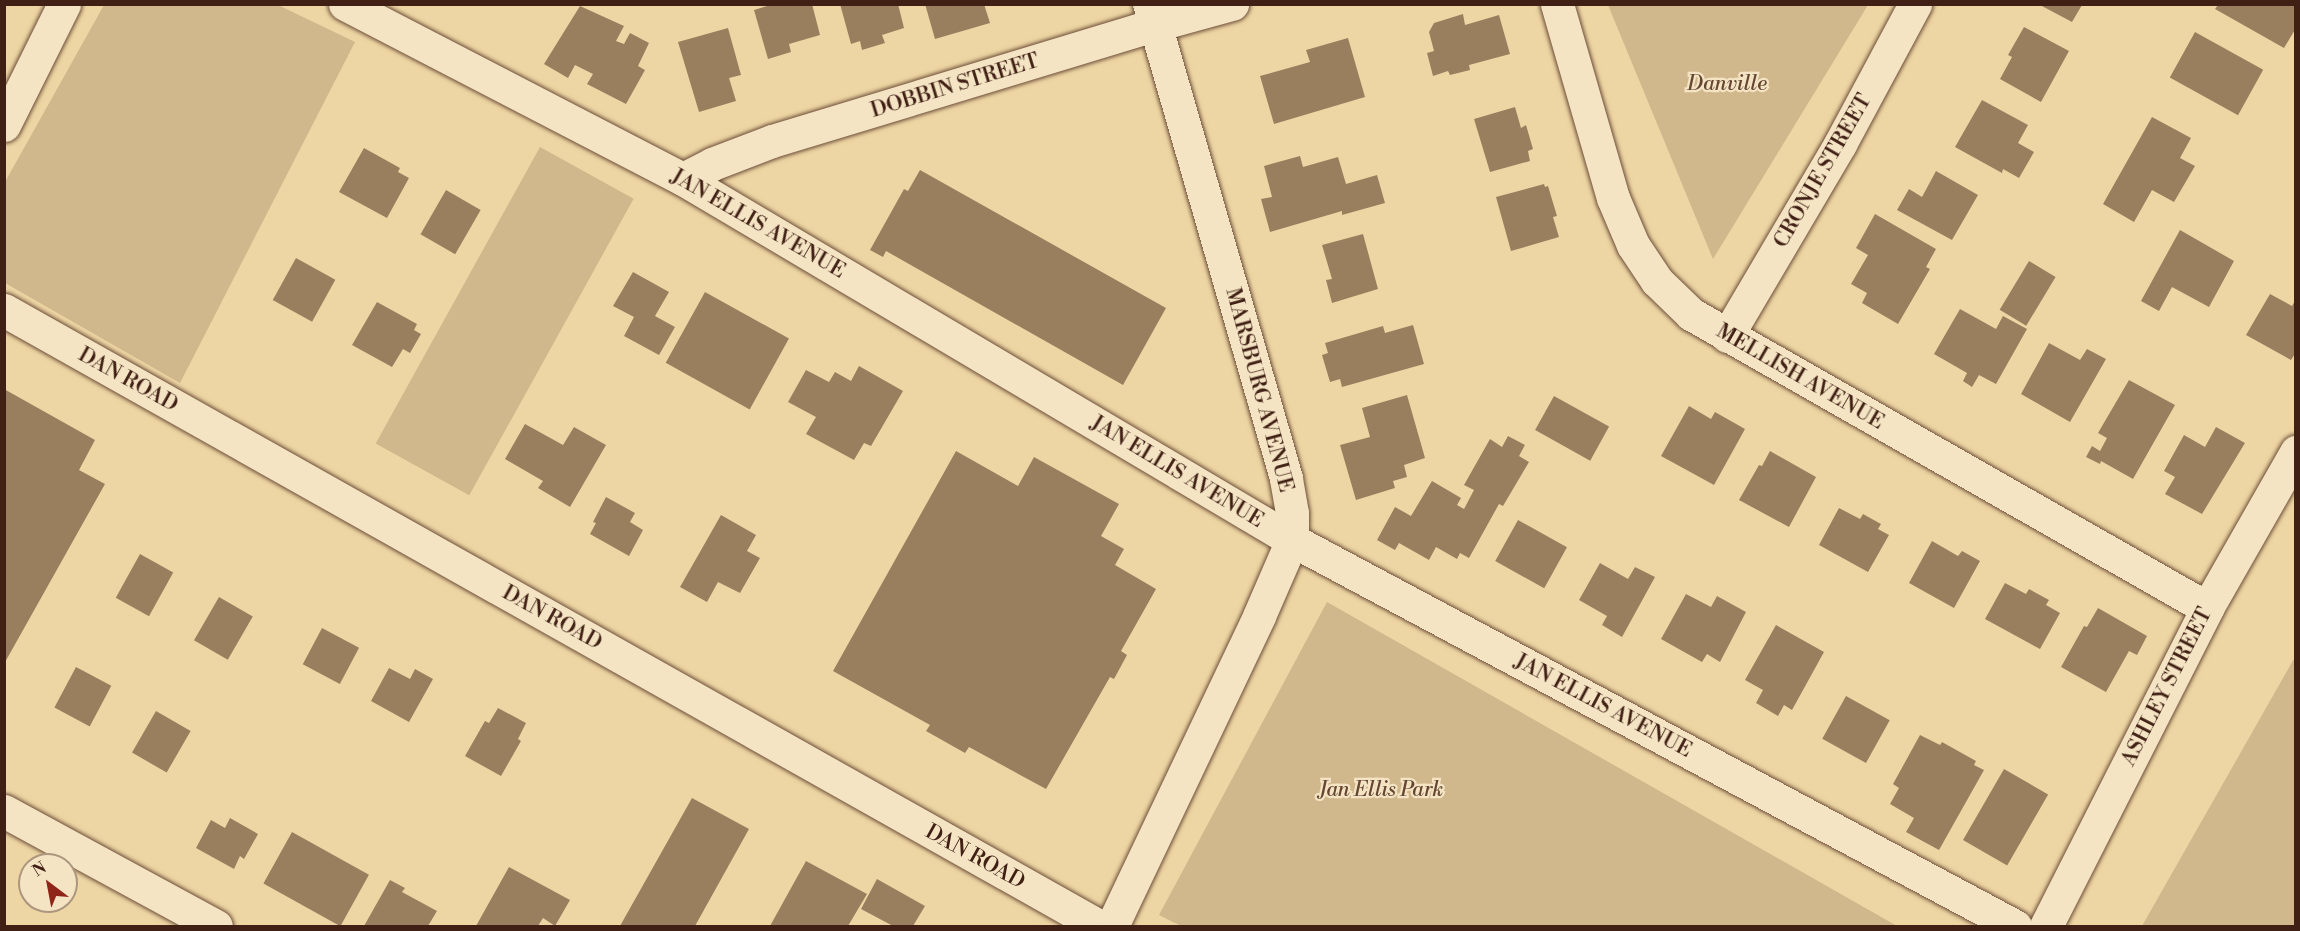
<!DOCTYPE html>
<html>
<head>
<meta charset="utf-8">
<style>
	body { margin:0 }
	#map { position:relative; width:2300px; height:931px; overflow:hidden; background:#eed6a4; font-family:"Libre Bodoni",serif }
	div>[style] { position:absolute }
	[style*='--x'] { left:calc(var(--x)*1px); top:calc(var(--y)*1px); width:calc(var(--w)*1px); rotate:calc(var(--a)*1deg) }
	.green>* { inset:0; background:#d0b78c; transform-origin:0 0 }
	.building>* { inset:0; background:#9a7f5f; transform-origin:0 0 }
	.roads { filter:drop-shadow(0 0 2px #6c4e38) drop-shadow(0 0 2px #6c4e38) }
	.minor>* { height:33px; margin:-16.5px; padding:0 16.5px; transform-origin:16.5px; border-radius:16.5px; background:#f4e4c4 }
	span { translate:-50% -50%; white-space:nowrap; text-align:center; line-height:1.15; -webkit-text-stroke:4.5px #f4e4c4; paint-order:stroke }
	.park-label { font-size:21px; color:#644632; font-style:italic }
	.street-label { font-size:21px; color:#402014 }
	.frame { position:absolute; inset:0; border:6px solid #402014; pointer-events:none }
	.north { position:absolute; left:18px; top:853px; width:60px; height:60px; box-sizing:border-box; background:#f4e4c4; border:2px solid #ac967e; border-radius:50%; rotate:328deg; font-size:16px; font-weight:700; line-height:24px; text-align:center; color:#402014 }
	.north::after { content:''; display:block; margin:auto; width:21px; height:27px; background:#8f2418; clip-path:polygon(50% 0,100% 100%,50% 72%,0 100%) }
</style>
</head>
<body>
<div id="map">
	<div class="green">
		<div style="clip-path:polygon(104px 5px,278px 5px,355px 42px,180px 383px,5px 283px,5px 182px)"></div>
		<div style="clip-path:polygon(1608px 5px,1868px 5px,1713px 259px)"></div>
		<div style="left:540px;top:147px;width:107px;height:339px;rotate:29deg"></div>
		<div style="clip-path:polygon(1327px 602px,1897px 926px,1181px 926px,1159px 915px)"></div>
		<div style="clip-path:polygon(2295px 657px,2295px 926px,2142px 926px)"></div>
	</div>
	<div class="building">
		<div style="clip-path:polygon(774px 4px,812px 4px,820px 35px,789px 44px,791px 52px,768px 59px,754px 10px)"></div>
		<div style="clip-path:polygon(840px 4px,898px 4px,904px 28px,882px 35px,885px 43px,862px 50px,860px 41px,851px 44px)"></div>
		<div style="clip-path:polygon(925px 4px,984px 4px,990px 23px,935px 39px)"></div>
		<div style="clip-path:polygon(2040px 5px,2082px 5px,2072px 22px)"></div>
		<div style="clip-path:polygon(2218px 5px,2296px 5px,2296px 28px,2284px 48px,2215px 9px)"></div>
		<div style="clip-path:polygon(580px 6px,624px 26px,616px 41px,624px 44px,630px 33px,649px 43px,638px 66px,645px 70px,626px 104px,587px 84px,593px 74px,575px 65px,568px 78px,544px 64px)"></div>
		<div style="clip-path:polygon(1463px 14px,1465px 25px,1499px 15px,1510px 54px,1469px 65px,1470px 70px,1450px 75px,1448px 71px,1433px 76px,1427px 53px,1434px 51px,1429px 32px,1434px 23px)"></div>
		<div style="clip-path:polygon(2024px 27px,2069px 51px,2041px 102px,2000px 79px,2012px 57px,2008px 55px)"></div>
		<div style="clip-path:polygon(728px 28px,741px 75px,729px 78px,736px 101px,699px 112px,678px 42px)"></div>
		<div style="left:2195px;top:32px;width:78px;height:52px;rotate:29deg"></div>
		<div style="clip-path:polygon(1348px 38px,1365px 97px,1274px 124px,1260px 76px,1310px 62px,1306px 50px)"></div>
		<div style="clip-path:polygon(1982px 100px,2028px 125px,2018px 143px,2034px 152px,2019px 178px,2003px 169px,2002px 173px,1955px 147px)"></div>
		<div style="clip-path:polygon(1515px 107px,1521px 128px,1526px 125px,1533px 149px,1528px 151px,1530px 161px,1490px 172px,1474px 119px)"></div>
		<div style="clip-path:polygon(2152px 117px,2191px 138px,2180px 158px,2195px 166px,2174px 202px,2152px 190px,2134px 222px,2103px 204px)"></div>
		<div style="clip-path:polygon(364px 148px,400px 168px,398px 172px,409px 178px,387px 218px,339px 192px)"></div>
		<div style="clip-path:polygon(1300px 156px,1303px 167px,1338px 157px,1346px 184px,1377px 175px,1385px 203px,1342px 215px,1342px 211px,1270px 232px,1261px 199px,1272px 197px,1264px 166px)"></div>
		<div style="clip-path:polygon(920px 170px,1166px 308px,1123px 385px,886px 251px,883px 257px,870px 250px,904px 189px,908px 191px)"></div>
		<div style="clip-path:polygon(1936px 171px,1978px 195px,1952px 240px,1897px 210px,1909px 189px,1922px 197px)"></div>
		<div style="clip-path:polygon(1544px 184px,1545px 187px,1548px 186px,1557px 216px,1553px 217px,1559px 237px,1511px 251px,1496px 197px)"></div>
		<div style="left:446px;top:190px;width:40px;height:51px;rotate:30deg"></div>
		<div style="clip-path:polygon(1875px 214px,1936px 249px,1926px 267px,1930px 269px,1898px 324px,1862px 303px,1867px 293px,1851px 284px,1868px 255px,1856px 248px)"></div>
		<div style="clip-path:polygon(2180px 230px,2234px 261px,2209px 307px,2172px 287px,2159px 311px,2141px 301px)"></div>
		<div style="clip-path:polygon(1363px 234px,1378px 289px,1332px 303px,1326px 280px,1332px 279px,1322px 245px)"></div>
		<div style="left:296px;top:258px;width:45px;height:48px;rotate:29deg"></div>
		<div style="left:2029px;top:261px;width:31px;height:57px;rotate:31deg"></div>
		<div style="clip-path:polygon(633px 272px,669px 292px,655px 316px,675px 327px,659px 355px,624px 336px,634px 317px,613px 306px)"></div>
		<div style="left:705px;top:292px;width:96px;height:81px;rotate:29deg"></div>
		<div style="clip-path:polygon(2270px 294px,2292px 306px,2296px 299px,2296px 352px,2291px 360px,2246px 335px)"></div>
		<div style="clip-path:polygon(377px 302px,417px 324px,414px 330px,421px 334px,410px 353px,403px 349px,392px 367px,352px 345px)"></div>
		<div style="clip-path:polygon(1960px 309px,1996px 329px,2003px 316px,2027px 329px,1996px 384px,1979px 375px,1972px 387px,1963px 381px,1967px 373px,1934px 354px)"></div>
		<div style="clip-path:polygon(1413px 325px,1424px 364px,1342px 387px,1340px 379px,1330px 382px,1322px 355px,1328px 353px,1325px 343px,1383px 326px,1385px 333px)"></div>
		<div style="clip-path:polygon(2049px 343px,2080px 360px,2087px 349px,2106px 359px,2070px 422px,2021px 394px)"></div>
		<div style="clip-path:polygon(859px 366px,903px 391px,871px 446px,864px 443px,854px 460px,806px 434px,816px 417px,788px 402px,806px 370px,829px 382px,835px 372px,851px 381px)"></div>
		<div style="clip-path:polygon(2129px 380px,2175px 405px,2133px 479px,2101px 461px,2100px 464px,2086px 457px,2092px 446px,2100px 451px,2107px 438px,2098px 433px)"></div>
		<div style="clip-path:polygon(4px 389px,95px 440px,79px 470px,105px 484px,4px 664px)"></div>
		<div style="clip-path:polygon(1407px 395px,1425px 458px,1404px 465px,1407px 477px,1393px 481px,1395px 488px,1356px 500px,1340px 445px,1370px 437px,1362px 408px)"></div>
		<div style="left:1554px;top:396px;width:63px;height:39px;rotate:29deg"></div>
		<div style="clip-path:polygon(1689px 406px,1711px 419px,1715px 412px,1745px 429px,1714px 485px,1661px 456px)"></div>
		<div style="clip-path:polygon(525px 424px,563px 445px,574px 427px,606px 445px,570px 507px,538px 488px,543px 481px,505px 459px)"></div>
		<div style="clip-path:polygon(2216px 427px,2245px 443px,2202px 514px,2165px 494px,2175px 477px,2164px 471px,2184px 435px,2205px 447px)"></div>
		<div style="clip-path:polygon(1508px 436px,1525px 445px,1519px 456px,1529px 462px,1503px 506px,1499px 504px,1469px 558px,1460px 553px,1457px 559px,1436px 547px,1429px 560px,1399px 543px,1395px 550px,1377px 540px,1395px 507px,1411px 516px,1432px 481px,1461px 498px,1457px 505px,1464px 509px,1474px 490px,1464px 485px,1490px 439px,1502px 447px)"></div>
		<div style="clip-path:polygon(956px 451px,1018px 486px,1034px 457px,1119px 504px,1101px 536px,1124px 549px,1115px 565px,1156px 589px,1121px 651px,1127px 655px,1114px 679px,1110px 677px,1046px 789px,969px 747px,965px 753px,926px 731px,930px 725px,833px 671px)"></div>
		<div style="clip-path:polygon(1770px 451px,1816px 477px,1789px 527px,1739px 500px,1759px 465px,1762px 466px)"></div>
		<div style="clip-path:polygon(606px 497px,635px 513px,630px 522px,643px 530px,629px 556px,590px 534px,596px 523px,593px 522px)"></div>
		<div style="clip-path:polygon(1839px 508px,1860px 519px,1863px 514px,1881px 524px,1878px 529px,1889px 535px,1868px 572px,1819px 545px)"></div>
		<div style="clip-path:polygon(721px 515px,756px 535px,747px 551px,760px 558px,740px 593px,718px 582px,707px 602px,680px 587px)"></div>
		<div style="left:1518px;top:520px;width:56px;height:47px;rotate:29deg"></div>
		<div style="clip-path:polygon(1932px 541px,1958px 556px,1962px 551px,1980px 561px,1954px 608px,1909px 583px)"></div>
		<div style="left:140px;top:554px;width:38px;height:50px;rotate:29deg"></div>
		<div style="clip-path:polygon(1600px 563px,1628px 579px,1635px 567px,1655px 577px,1622px 637px,1602px 625px,1607px 616px,1579px 600px)"></div>
		<div style="clip-path:polygon(2005px 583px,2026px 594px,2029px 589px,2049px 600px,2046px 605px,2060px 613px,2040px 649px,1985px 619px)"></div>
		<div style="clip-path:polygon(1686px 594px,1711px 607px,1717px 596px,1746px 612px,1720px 662px,1707px 654px,1702px 662px,1661px 639px)"></div>
		<div style="left:219px;top:597px;width:39px;height:50px;rotate:30deg"></div>
		<div style="clip-path:polygon(2098px 608px,2147px 636px,2137px 655px,2129px 651px,2106px 692px,2061px 667px,2084px 626px,2087px 627px)"></div>
		<div style="clip-path:polygon(1776px 625px,1824px 652px,1792px 710px,1784px 705px,1778px 716px,1756px 703px,1763px 690px,1745px 680px)"></div>
		<div style="left:322px;top:628px;width:42px;height:41px;rotate:28deg"></div>
		<div style="left:76px;top:667px;width:40px;height:46px;rotate:28deg"></div>
		<div style="clip-path:polygon(389px 668px,410px 679px,415px 669px,433px 679px,409px 722px,371px 701px)"></div>
		<div style="left:1846px;top:696px;width:50px;height:49px;rotate:29deg"></div>
		<div style="clip-path:polygon(498px 708px,526px 723px,518px 739px,521px 741px,501px 776px,465px 756px,485px 721px,489px 723px)"></div>
		<div style="left:156px;top:711px;width:40px;height:48px;rotate:30deg"></div>
		<div style="clip-path:polygon(1920px 735px,1940px 745px,1942px 742px,1976px 761px,1974px 765px,1984px 770px,1939px 850px,1906px 832px,1914px 818px,1890px 804px,1899px 788px,1893px 784px)"></div>
		<div style="left:2004px;top:769px;width:51px;height:82px;rotate:30deg"></div>
		<div style="clip-path:polygon(692px 798px,749px 829px,695px 926px,620px 926px)"></div>
		<div style="clip-path:polygon(230px 818px,258px 834px,244px 859px,240px 856px,234px 869px,196px 848px,211px 820px,225px 828px)"></div>
		<div style="left:292px;top:832px;width:88px;height:59px;rotate:29deg"></div>
		<div style="clip-path:polygon(806px 861px,867px 894px,848px 926px,770px 926px)"></div>
		<div style="clip-path:polygon(509px 867px,570px 900px,555px 926px,543px 918px,538px 926px,476px 926px)"></div>
		<div style="clip-path:polygon(877px 879px,925px 906px,913px 926px,893px 926px,861px 909px)"></div>
		<div style="clip-path:polygon(390px 880px,405px 888px,402px 892px,437px 911px,428px 926px,364px 926px)"></div>
	</div>
	<div class="roads">
		<div class="minor">
			<div style="--x:345;--y:4;--w:381;--a:27.4"></div>
			<div style="--x:683;--y:179;--w:708;--a:30.66"></div>
			<div style="--x:1292;--y:540;--w:820;--a:28.1"></div>
			<div style="--x:1557;--y:4;--w:202;--a:73.9"></div>
			<div style="--x:1613;--y:198;--w:51;--a:66.9"></div>
			<div style="--x:1633;--y:245;--w:43;--a:56.3"></div>
			<div style="--x:1657;--y:281;--w:47;--a:44.1"></div>
			<div style="--x:1691;--y:314;--w:594;--a:29.67"></div>
			<div style="--x:4;--y:125;--w:135;--a:-63.6"></div>
			<div style="--x:683;--y:179;--w:33;--a:-27"></div>
			<div style="--x:712;--y:164;--w:64;--a:-21"></div>
			<div style="--x:772;--y:141;--w:400;--a:-16.9"></div>
			<div style="--x:1155;--y:25;--w:80;--a:-15.3"></div>
			<div style="--x:4;--y:310;--w:1256;--a:29.36"></div>
			<div style="--x:1727;--y:336;--w:223;--a:-59.5"></div>
			<div style="--x:1840;--y:144;--w:159;--a:-61.8"></div>
			<div style="--x:4;--y:811;--w:241;--a:28.5"></div>
			<div style="--x:1112;--y:926;--w:343;--a:-64.6"></div>
			<div style="--x:1259;--y:616;--w:83;--a:-66.5"></div>
			<div style="--x:1292;--y:540;--w:27;--a:-90"></div>
			<div style="--x:1292;--y:513;--w:36;--a:-100"></div>
			<div style="--x:1286;--y:478;--w:493;--a:-106.1"></div>
			<div style="--x:2046;--y:926;--w:356;--a:-63.1"></div>
			<div style="--x:2207;--y:608;--w:180;--a:-60.3"></div>
		</div>
	</div>
	<div class="park-label">
		<span style="left:1727px;top:84px">Danville</span>
		<span style="left:1381px;top:790px">Jan Ellis Park</span>
	</div>
	<div class="street-label">
		<span style="left:955px;top:86px;rotate:-17deg">DOBBIN STREET</span>
		<span style="left:1823px;top:171px;rotate:-60deg">CRONJE STREET</span>
		<span style="left:758px;top:224px;rotate:30deg">JAN ELLIS AVENUE</span>
		<span style="left:1800px;top:377px;rotate:30deg">MELLISH AVENUE</span>
		<span style="left:128px;top:380px;rotate:29deg">DAN ROAD</span>
		<span style="left:1259px;top:390px;rotate:75deg">MARSBURG AVENUE</span>
		<span style="left:1177px;top:472px;rotate:31deg">JAN ELLIS AVENUE</span>
		<span style="left:552px;top:618px;rotate:29deg">DAN ROAD</span>
		<span style="left:2167px;top:687px;rotate:-63deg">ASHLEY STREET</span>
		<span style="left:1603px;top:706px;rotate:28deg">JAN ELLIS AVENUE</span>
		<span style="left:975px;top:857px;rotate:29deg">DAN ROAD</span>
	</div>
	<div class="frame"></div>
	<div class="north">N</div>
</div>
</body>
</html>
